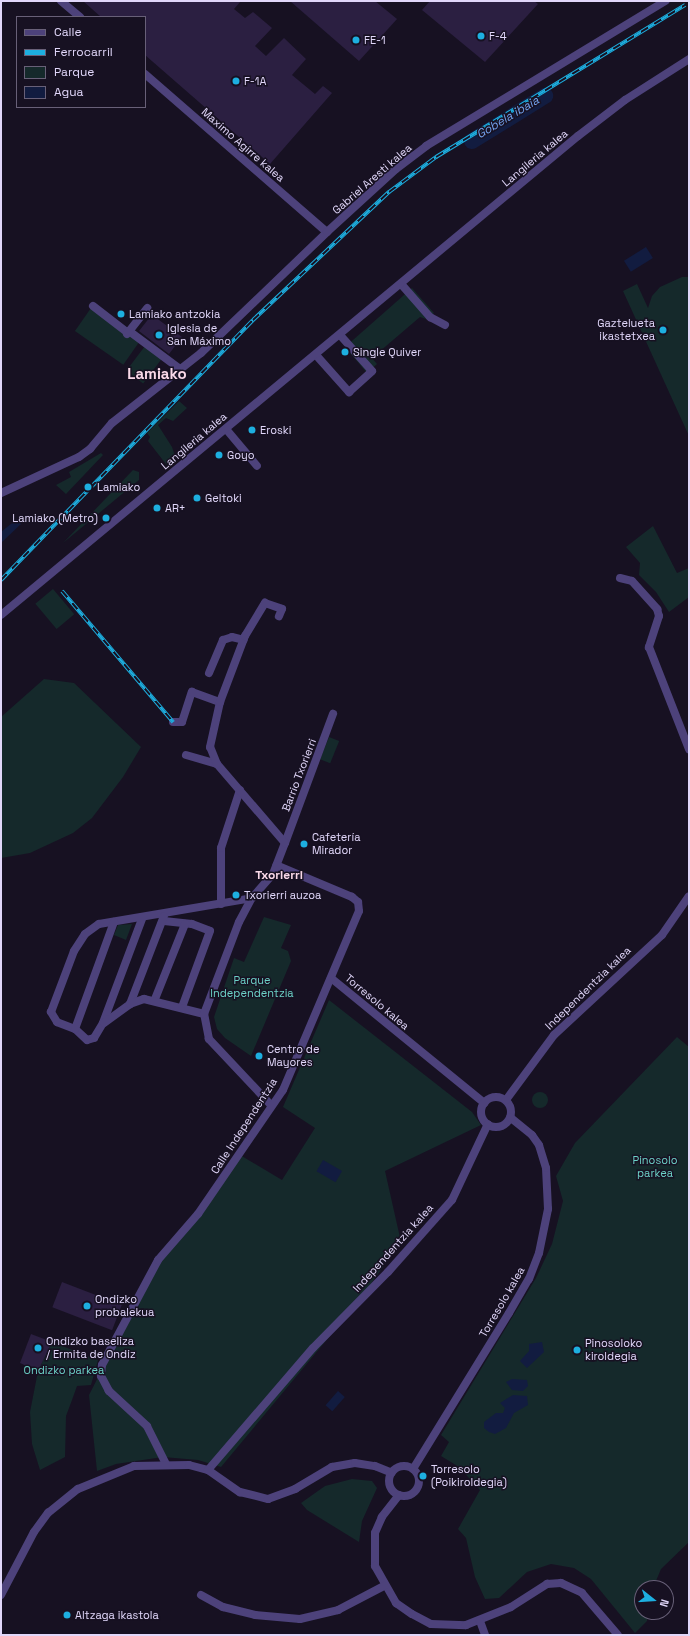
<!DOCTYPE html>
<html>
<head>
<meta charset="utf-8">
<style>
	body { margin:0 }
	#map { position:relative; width:690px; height:1636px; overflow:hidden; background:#171122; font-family:"Space Grotesk",sans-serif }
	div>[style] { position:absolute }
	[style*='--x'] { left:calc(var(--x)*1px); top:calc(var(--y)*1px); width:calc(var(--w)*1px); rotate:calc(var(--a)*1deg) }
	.green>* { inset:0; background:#15292b; transform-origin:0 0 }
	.round { border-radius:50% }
	.water>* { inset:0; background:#121c40; transform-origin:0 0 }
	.river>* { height:16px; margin:-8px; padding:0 8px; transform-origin:8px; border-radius:8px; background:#121c40 }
	.building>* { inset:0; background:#2b1f41; transform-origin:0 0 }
	.street>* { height:8px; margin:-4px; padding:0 4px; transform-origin:4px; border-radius:4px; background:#4d427b }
	.street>.ring { margin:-4px; padding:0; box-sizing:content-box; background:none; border:8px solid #4d427b; border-radius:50% }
	.rail>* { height:4px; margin-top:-2px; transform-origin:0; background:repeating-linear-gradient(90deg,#171122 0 8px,#1dafe0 0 16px); box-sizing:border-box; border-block:1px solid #1dafe0 }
	.dots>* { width:11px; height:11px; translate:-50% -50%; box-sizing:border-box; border:2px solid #171122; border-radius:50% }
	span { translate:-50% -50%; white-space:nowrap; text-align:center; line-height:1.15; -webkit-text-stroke:3px #171122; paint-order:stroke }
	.poi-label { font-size:11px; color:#e1d7fa }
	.left { translate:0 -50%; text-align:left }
	.right { translate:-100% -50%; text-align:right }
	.street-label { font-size:11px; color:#e1d7fa }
	.park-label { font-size:11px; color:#6cd1c7 }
	.water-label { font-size:12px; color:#72a1ed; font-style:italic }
	.neighbourhood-label { font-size:12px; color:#fad9e9; font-weight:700 }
	.district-label { font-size:15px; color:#fad9e9; font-weight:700 }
	.frame { position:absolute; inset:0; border:2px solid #e1d7fa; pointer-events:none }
	.legend { position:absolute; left:16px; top:16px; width:130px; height:92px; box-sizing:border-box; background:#171122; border:1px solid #686078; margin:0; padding:5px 7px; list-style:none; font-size:12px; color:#e1d7fa }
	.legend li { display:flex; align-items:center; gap:8px; height:20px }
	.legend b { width:20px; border:1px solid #686078 }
	.north { position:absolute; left:634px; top:1580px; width:40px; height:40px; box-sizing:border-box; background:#171122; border:1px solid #686078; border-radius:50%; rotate:107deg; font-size:11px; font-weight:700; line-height:16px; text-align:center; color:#e1d7fa }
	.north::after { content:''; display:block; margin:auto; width:14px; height:18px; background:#1dafe0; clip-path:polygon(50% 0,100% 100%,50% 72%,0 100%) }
</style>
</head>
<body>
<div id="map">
	<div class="green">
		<div style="clip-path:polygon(682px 277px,689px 277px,689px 436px,623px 291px,637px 284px,648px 308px,652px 296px,660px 287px)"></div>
		<div style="clip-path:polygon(412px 288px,434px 313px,426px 319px,420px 317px,372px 358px,377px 364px,367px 373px,345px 347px)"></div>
		<div style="left:91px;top:308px;width:59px;height:28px;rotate:35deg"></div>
		<div style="left:145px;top:346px;width:21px;height:31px;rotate:37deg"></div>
		<div style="clip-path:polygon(179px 401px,187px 408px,173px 421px,166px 418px,158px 425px,172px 447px,175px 456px,169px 468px,148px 441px,150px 437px,147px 433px)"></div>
		<div style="clip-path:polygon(101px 453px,103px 455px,66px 494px,56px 485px,71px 477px,69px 472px)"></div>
		<div style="clip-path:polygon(133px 470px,139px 472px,139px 480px,63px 543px)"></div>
		<div style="clip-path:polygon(653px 526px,677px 573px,689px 568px,689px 597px,669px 612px,656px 592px,639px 575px,640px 563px,626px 547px)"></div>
		<div style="left:53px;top:589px;width:33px;height:23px;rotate:50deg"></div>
		<div style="clip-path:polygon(44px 679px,74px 683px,141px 747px,123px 777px,92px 818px,73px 833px,30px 853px,1px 858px,1px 717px)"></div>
		<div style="left:329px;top:737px;width:11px;height:24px;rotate:22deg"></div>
		<div style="clip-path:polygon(264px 917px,291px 925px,281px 948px,288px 951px,291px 961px,251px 1056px,225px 1038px,217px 1029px,214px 1017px,234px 958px,244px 962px)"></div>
		<div style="clip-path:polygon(132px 924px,126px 940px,114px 935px,118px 925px)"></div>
		<div style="clip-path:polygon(329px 1000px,472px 1112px,481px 1125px,385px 1171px,401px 1242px,354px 1307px,221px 1467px,198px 1460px,163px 1457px,116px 1464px,97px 1471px,89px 1395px,158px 1260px,240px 1155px,282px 1180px,315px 1128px,283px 1107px)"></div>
		<div style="clip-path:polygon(677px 1037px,689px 1047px,689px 1542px,661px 1569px,653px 1588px,642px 1588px,642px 1612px,648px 1612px,647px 1621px,635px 1633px,591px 1579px,574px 1568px,551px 1564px,527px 1572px,499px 1598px,485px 1599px,475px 1577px,466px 1538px,458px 1529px,480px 1490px,459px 1467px,441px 1456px,449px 1442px,441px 1435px,536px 1278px,552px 1244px,563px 1201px,556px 1176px,575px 1143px)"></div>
		<div class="round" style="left:532px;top:1092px;width:16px;height:16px"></div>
		<div style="clip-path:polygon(52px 1342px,98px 1360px,91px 1385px,77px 1386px,72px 1400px,66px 1416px,65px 1457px,40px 1470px,32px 1444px,30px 1412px,38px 1371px)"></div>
		<div style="clip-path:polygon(352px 1479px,372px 1481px,377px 1488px,362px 1521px,359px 1542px,307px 1510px,301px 1503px,325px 1486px)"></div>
	</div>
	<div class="water">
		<div style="left:646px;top:247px;width:13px;height:26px;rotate:58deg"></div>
		<div style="clip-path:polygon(17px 519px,21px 524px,1px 543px,1px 532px)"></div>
		<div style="left:323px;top:1160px;width:22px;height:13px;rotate:30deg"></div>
		<div style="clip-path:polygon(542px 1342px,544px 1352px,527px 1368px,520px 1361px,529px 1351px,529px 1344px)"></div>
		<div style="clip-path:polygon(512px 1379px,527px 1380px,528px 1386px,523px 1391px,512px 1390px,506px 1382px)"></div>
		<div style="left:338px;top:1391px;width:9px;height:19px;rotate:41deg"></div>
		<div style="clip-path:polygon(513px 1395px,527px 1396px,528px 1405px,514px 1413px,506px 1428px,495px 1434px,489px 1432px,484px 1428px,484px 1422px,496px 1413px,503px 1413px,505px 1408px,500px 1403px)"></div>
	</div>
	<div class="river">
		<div style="--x:472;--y:141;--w:86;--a:-31.7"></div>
	</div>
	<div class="building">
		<div style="clip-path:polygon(83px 1px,241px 1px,234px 9px,245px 18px,253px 12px,272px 28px,255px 46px,266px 56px,284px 38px,306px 59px,292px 75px,315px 94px,323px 86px,332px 93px,270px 164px,145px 55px,145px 17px,101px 17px)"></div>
		<div style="clip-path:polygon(290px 1px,375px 1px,397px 19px,359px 61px)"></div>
		<div style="clip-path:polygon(430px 1px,534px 1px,538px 4px,485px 62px,422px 10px)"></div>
		<div style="clip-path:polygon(150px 317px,154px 320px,155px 317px,182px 337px,169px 354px,139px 331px)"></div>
		<div style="left:62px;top:1282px;width:64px;height:27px;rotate:21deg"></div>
		<div style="clip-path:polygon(31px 1334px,52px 1342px,38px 1371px,20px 1363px)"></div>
	</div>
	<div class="street">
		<div style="--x:61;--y:1;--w:25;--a:40"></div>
		<div style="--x:145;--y:74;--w:241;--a:41"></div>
		<div style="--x:402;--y:285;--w:43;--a:48.8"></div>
		<div style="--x:430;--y:317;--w:17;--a:28"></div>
		<div style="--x:93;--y:306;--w:44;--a:37.6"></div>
		<div style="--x:129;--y:331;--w:64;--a:36.7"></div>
		<div style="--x:127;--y:334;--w:33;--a:-52"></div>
		<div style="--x:316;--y:355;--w:50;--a:48.3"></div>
		<div style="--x:349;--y:392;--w:31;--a:-42"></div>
		<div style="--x:372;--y:371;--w:48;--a:-131.6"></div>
		<div style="--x:226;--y:429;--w:48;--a:50"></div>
		<div style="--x:1;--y:493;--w:86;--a:-24.8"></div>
		<div style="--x:79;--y:457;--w:14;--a:-36"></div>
		<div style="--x:90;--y:449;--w:34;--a:-50"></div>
		<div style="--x:112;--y:423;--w:113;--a:-38.2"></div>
		<div style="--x:201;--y:353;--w:175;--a:-43.8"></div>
		<div style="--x:327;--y:232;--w:93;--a:-42.4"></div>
		<div style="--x:396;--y:169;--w:38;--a:-37"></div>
		<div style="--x:426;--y:146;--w:280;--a:-31.2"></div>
		<div style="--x:620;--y:578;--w:12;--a:14"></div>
		<div style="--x:632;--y:581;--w:38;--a:48"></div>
		<div style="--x:657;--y:609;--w:7;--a:74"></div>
		<div style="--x:659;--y:616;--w:33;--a:108"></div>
		<div style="--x:649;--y:647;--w:110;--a:68.6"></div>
		<div style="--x:1;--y:615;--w:750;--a:-39.7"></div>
		<div style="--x:578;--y:136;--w:59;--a:-37.5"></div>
		<div style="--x:625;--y:100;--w:76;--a:-32.6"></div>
		<div style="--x:209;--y:673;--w:36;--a:-67"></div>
		<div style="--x:223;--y:640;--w:9;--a:-18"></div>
		<div style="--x:232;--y:637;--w:12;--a:14"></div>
		<div style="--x:173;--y:722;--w:9;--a:0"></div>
		<div style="--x:182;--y:722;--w:32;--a:-72"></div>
		<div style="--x:192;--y:692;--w:30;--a:20"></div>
		<div style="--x:186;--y:755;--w:32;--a:16"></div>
		<div style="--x:285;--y:843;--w:138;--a:-69.6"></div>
		<div style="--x:221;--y:904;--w:56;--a:-90"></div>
		<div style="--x:221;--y:848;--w:61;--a:-71.9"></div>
		<div style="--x:142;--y:919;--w:111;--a:110.6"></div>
		<div style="--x:103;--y:1023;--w:17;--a:121"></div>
		<div style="--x:94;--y:1038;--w:7;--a:164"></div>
		<div style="--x:87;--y:1040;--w:16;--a:-137"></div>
		<div style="--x:75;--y:1029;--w:19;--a:-159"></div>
		<div style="--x:57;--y:1022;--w:12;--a:-121"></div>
		<div style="--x:51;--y:1012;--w:65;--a:-69.3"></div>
		<div style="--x:74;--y:951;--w:20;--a:-57"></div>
		<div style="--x:85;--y:934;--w:17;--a:-36"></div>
		<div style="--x:99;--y:924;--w:155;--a:-9.6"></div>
		<div style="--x:164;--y:921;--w:28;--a:6"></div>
		<div style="--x:192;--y:924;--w:19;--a:21"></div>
		<div style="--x:210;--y:931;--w:81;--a:110.2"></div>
		<div style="--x:331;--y:978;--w:198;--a:39.2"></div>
		<div style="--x:155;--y:999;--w:81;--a:-68.2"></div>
		<div style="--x:130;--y:1004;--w:94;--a:-68.9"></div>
		<div style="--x:104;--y:1023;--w:32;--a:-36"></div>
		<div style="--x:130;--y:1004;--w:15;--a:-20"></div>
		<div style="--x:144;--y:999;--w:62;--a:14"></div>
		<div style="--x:75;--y:1029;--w:114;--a:-70"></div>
		<div class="ring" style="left:481px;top:1097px;width:22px;height:22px"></div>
		<div style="--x:506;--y:1100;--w:81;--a:-53.6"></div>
		<div style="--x:554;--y:1035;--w:147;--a:-42.8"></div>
		<div style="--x:662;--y:935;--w:47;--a:-55.3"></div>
		<div style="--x:271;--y:1105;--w:91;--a:-133.2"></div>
		<div style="--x:209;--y:1039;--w:25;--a:-101"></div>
		<div style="--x:204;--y:1014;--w:98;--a:-69.2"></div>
		<div style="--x:239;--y:922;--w:27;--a:-62"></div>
		<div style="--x:252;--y:898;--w:32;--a:-49"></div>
		<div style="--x:273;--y:874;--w:33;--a:-69"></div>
		<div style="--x:285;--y:843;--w:104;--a:-130.7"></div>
		<div style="--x:217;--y:764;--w:18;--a:-112"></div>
		<div style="--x:210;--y:747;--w:46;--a:-77.5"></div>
		<div style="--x:220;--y:702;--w:71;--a:-69.3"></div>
		<div style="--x:245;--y:636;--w:39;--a:-59"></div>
		<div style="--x:265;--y:603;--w:18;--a:19"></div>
		<div style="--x:282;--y:609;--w:8;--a:113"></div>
		<div style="--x:166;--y:1464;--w:42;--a:-116.6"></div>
		<div style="--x:147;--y:1426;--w:52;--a:-137.4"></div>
		<div style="--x:109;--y:1391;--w:17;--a:-118"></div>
		<div style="--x:101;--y:1376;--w:11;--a:-85"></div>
		<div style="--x:102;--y:1365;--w:119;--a:-61.9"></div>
		<div style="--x:158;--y:1260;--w:61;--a:-49"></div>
		<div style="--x:198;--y:1214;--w:150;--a:-55.6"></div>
		<div style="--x:283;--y:1090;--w:194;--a:-67"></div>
		<div style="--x:359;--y:911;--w:9;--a:-96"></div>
		<div style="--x:358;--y:902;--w:8;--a:-140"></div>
		<div style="--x:352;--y:897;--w:82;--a:-157.2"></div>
		<div class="ring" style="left:389px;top:1466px;width:22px;height:22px"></div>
		<div style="--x:413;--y:1469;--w:183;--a:-58.4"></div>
		<div style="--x:509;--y:1313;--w:39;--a:-60"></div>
		<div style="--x:529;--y:1279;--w:28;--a:-69"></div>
		<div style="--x:539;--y:1253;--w:45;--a:-78.4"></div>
		<div style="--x:548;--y:1209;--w:41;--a:-92.8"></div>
		<div style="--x:546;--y:1168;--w:24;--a:-107"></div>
		<div style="--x:539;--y:1145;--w:12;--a:-125"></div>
		<div style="--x:532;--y:1135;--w:28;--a:-141"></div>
		<div style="--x:208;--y:1470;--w:161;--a:-49.3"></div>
		<div style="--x:313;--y:1348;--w:107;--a:-45.4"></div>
		<div style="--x:388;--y:1272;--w:96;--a:-48.4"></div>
		<div style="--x:452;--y:1200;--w:84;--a:-64.7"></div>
		<div style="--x:399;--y:1495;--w:28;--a:128"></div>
		<div style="--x:382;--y:1517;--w:17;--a:114"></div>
		<div style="--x:375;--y:1533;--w:33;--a:90"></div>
		<div style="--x:375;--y:1566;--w:43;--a:60.4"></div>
		<div style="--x:396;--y:1603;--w:19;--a:35"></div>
		<div style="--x:412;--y:1614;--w:21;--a:28"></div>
		<div style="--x:431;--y:1624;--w:35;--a:2"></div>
		<div style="--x:466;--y:1625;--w:48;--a:-21.8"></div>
		<div style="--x:511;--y:1607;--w:43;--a:-32.6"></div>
		<div style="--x:547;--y:1584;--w:14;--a:-4"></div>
		<div style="--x:561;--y:1583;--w:23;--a:25"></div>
		<div style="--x:582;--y:1593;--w:55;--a:49.4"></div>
		<div style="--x:1;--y:1595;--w:71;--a:-62.4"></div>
		<div style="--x:34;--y:1532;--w:24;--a:-54"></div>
		<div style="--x:48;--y:1513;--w:38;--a:-39"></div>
		<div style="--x:78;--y:1489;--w:61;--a:-22.3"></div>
		<div style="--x:134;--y:1466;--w:55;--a:-1"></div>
		<div style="--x:189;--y:1465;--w:20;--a:15"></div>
		<div style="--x:208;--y:1470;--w:39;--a:35"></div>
		<div style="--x:240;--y:1492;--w:29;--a:14"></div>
		<div style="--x:268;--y:1499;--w:29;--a:-20"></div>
		<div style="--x:295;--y:1489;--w:43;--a:-30.7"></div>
		<div style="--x:332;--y:1467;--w:23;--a:-10"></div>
		<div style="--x:355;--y:1463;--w:20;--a:9"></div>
		<div style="--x:375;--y:1466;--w:18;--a:22"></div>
		<div style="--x:201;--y:1595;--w:25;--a:29"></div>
		<div style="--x:223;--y:1607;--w:33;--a:14"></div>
		<div style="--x:255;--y:1615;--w:45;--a:5.1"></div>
		<div style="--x:300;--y:1619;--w:39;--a:-13"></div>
		<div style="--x:338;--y:1610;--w:52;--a:-27.6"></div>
		<div style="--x:480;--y:1621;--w:15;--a:70"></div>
	</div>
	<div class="rail">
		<div style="--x:1;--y:580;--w:362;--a:-45.9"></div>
		<div style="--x:253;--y:320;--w:187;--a:-43.3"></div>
		<div style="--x:389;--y:192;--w:59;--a:-36.7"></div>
		<div style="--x:436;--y:157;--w:292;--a:-31.4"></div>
		<div style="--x:62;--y:591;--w:172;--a:49.7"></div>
	</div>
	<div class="dots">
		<div style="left:481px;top:36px;background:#1dafe0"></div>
		<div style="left:356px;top:40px;background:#1dafe0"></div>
		<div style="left:236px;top:81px;background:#1dafe0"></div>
		<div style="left:121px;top:314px;background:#1dafe0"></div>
		<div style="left:663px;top:330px;background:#1dafe0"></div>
		<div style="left:159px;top:335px;background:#1dafe0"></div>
		<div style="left:345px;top:352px;background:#1dafe0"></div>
		<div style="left:252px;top:430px;background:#1dafe0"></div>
		<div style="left:219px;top:455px;background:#1dafe0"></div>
		<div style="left:88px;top:487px;background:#1dafe0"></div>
		<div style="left:197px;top:498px;background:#1dafe0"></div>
		<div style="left:157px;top:508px;background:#1dafe0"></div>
		<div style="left:106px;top:518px;background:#1dafe0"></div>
		<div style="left:304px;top:844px;background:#1dafe0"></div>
		<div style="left:236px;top:895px;background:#1dafe0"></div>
		<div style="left:259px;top:1056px;background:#1dafe0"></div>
		<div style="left:87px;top:1306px;background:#1dafe0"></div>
		<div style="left:38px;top:1348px;background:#1dafe0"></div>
		<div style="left:577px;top:1350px;background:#1dafe0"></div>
		<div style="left:423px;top:1476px;background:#1dafe0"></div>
		<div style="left:67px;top:1615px;background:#1dafe0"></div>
	</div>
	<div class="poi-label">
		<span class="left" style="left:489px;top:36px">F-4</span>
		<span class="left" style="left:364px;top:40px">FE-1</span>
		<span class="left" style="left:244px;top:81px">F-1A</span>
		<span class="left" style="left:129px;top:314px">Lamiako antzokia</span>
		<span class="right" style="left:655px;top:330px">Gaztelueta<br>ikastetxea</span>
		<span class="left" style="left:167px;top:335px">Iglesia de<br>San Máximo</span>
		<span class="left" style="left:353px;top:352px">Single Quiver</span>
		<span class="left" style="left:260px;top:430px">Eroski</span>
		<span class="left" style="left:227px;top:455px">Goyo</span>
		<span class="left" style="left:97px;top:487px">Lamiako</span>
		<span class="left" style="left:205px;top:498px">Geltoki</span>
		<span class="left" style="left:165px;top:508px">AR+</span>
		<span class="right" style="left:98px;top:518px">Lamiako (Metro)</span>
		<span class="left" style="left:312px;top:844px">Cafetería<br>Mirador</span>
		<span class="left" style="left:244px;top:895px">Txorierri auzoa</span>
		<span class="left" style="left:267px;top:1056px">Centro de<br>Mayores</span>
		<span class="left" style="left:95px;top:1306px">Ondizko<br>probalekua</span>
		<span class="left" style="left:46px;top:1348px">Ondizko baseliza<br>/ Ermita de Ondiz</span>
		<span class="left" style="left:585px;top:1350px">Pinosoloko<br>kiroldegia</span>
		<span class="left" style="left:431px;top:1476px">Torresolo<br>(Poikiroldegia)</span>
		<span class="left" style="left:75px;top:1615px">Altzaga ikastola</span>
	</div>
	<div class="street-label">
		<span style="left:243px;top:145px;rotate:41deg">Maximo Agirre kalea</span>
		<span style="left:535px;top:158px;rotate:-40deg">Langileria kalea</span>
		<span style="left:372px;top:179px;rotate:-41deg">Gabriel Aresti kalea</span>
		<span style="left:194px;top:441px;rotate:-40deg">Langileria kalea</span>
		<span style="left:299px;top:775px;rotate:-69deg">Barrio Txorierri</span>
		<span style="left:588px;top:988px;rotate:-44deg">Independentzia kalea</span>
		<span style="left:377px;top:1002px;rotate:40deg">Torresolo kalea</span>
		<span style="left:244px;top:1126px;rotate:-57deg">Calle Independentzia</span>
		<span style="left:393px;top:1248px;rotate:-48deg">Independentzia kalea</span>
		<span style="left:502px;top:1302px;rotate:-60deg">Torresolo kalea</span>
	</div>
	<div class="park-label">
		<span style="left:252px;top:987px">Parque<br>Independentzia</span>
		<span style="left:655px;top:1167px">Pinosolo<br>parkea</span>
		<span style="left:64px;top:1370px">Ondizko parkea</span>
	</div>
	<div class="water-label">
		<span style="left:508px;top:118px;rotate:-31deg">Gobela ibaia</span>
	</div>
	<div class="neighbourhood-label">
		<span style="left:279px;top:876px">Txorierri</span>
	</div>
	<div class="district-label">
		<span style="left:157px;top:374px">Lamiako</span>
	</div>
	<div class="frame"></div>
	<ul class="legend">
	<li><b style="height:5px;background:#4d427b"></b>Calle</li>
	<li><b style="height:5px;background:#1dafe0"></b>Ferrocarril</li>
	<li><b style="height:11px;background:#15292b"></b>Parque</li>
	<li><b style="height:11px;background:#121c40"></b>Agua</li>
	</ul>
	<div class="north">N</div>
</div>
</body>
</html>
